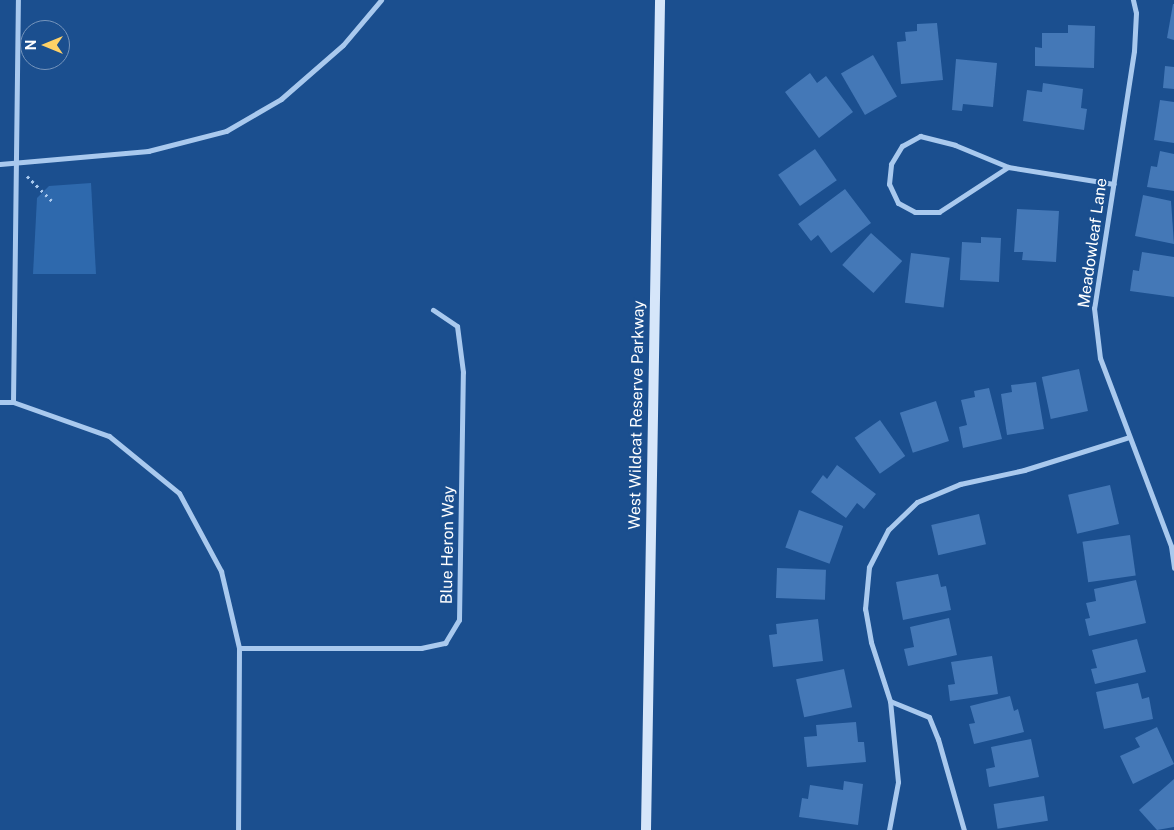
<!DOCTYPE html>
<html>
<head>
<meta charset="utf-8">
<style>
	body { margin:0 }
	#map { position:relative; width:1174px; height:830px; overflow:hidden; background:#1b4f8f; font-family:"Public Sans",sans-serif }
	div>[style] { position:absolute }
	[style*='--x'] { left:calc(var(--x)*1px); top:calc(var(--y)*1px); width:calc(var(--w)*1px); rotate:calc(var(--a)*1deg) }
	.green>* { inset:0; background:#2e69ad }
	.building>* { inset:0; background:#4478b7; transform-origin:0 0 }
	.path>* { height:3px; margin-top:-1.5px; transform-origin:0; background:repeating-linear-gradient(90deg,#a9c9ee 0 2.5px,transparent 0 6.5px) }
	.minor>* { height:5px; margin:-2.5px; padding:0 2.5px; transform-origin:2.5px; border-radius:2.5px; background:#a9c9ee }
	.secondary>* { height:10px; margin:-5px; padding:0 5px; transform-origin:5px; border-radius:5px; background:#d6e6fa }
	span { translate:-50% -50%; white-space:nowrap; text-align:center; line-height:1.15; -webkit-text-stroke:4px #1b4f8f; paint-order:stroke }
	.street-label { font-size:16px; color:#fff }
	.north { position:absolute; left:20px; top:20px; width:50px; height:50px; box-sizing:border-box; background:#1b4f8f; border:1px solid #7695bc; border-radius:50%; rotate:270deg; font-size:14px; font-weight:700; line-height:20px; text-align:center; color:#fff }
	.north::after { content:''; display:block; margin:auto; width:18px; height:22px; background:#ffd166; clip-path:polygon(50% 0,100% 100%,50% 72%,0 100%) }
</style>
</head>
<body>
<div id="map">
	<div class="green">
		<div style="clip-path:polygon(91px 183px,96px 274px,33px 274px,37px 198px,49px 186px)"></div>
	</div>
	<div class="building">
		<div style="clip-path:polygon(1173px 4px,1174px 4px,1174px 40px,1167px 38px)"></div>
		<div style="clip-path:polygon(937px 23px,943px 80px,901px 84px,897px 42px,906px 41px,905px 32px,917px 31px,917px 24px)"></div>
		<div style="clip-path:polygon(1068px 25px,1095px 26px,1094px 68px,1035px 66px,1035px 47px,1042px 48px,1042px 33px,1068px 33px)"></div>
		<div style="left:873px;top:55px;width:48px;height:37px;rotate:60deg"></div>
		<div style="clip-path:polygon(956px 59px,997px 63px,993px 107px,963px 104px,962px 111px,952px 110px)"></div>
		<div style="clip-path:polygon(1165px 66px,1174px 67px,1174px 89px,1163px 88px)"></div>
		<div style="clip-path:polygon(810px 73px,817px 83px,826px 76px,853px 112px,819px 138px,785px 92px)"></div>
		<div style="clip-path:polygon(1043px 83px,1083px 89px,1081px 108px,1087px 109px,1084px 130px,1023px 121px,1027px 90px,1042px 92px)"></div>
		<div style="clip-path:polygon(1160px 100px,1174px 102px,1174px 143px,1154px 140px)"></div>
		<div style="left:815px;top:149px;width:38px;height:45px;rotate:55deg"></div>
		<div style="clip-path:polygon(1160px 151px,1174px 154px,1174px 191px,1147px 187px,1151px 166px,1157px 167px)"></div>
		<div style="clip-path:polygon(845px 189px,871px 223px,831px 253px,818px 235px,811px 241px,798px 224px)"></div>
		<div style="clip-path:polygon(1143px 195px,1171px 201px,1174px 244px,1135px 236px)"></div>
		<div style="clip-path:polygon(1017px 209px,1059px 211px,1056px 262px,1022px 260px,1023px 252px,1014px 252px)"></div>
		<div style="left:871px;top:233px;width:42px;height:43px;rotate:42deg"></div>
		<div style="clip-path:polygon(981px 237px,1001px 238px,999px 282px,960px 280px,962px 242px,981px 243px)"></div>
		<div style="clip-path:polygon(1142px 252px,1174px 257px,1174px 297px,1130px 291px,1133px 270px,1139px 271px)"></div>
		<div style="left:911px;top:253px;width:39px;height:50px;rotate:7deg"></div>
		<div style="left:1079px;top:369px;width:43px;height:38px;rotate:78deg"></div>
		<div style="clip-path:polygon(1036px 382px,1044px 429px,1007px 435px,1001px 394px,1012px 392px,1011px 385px)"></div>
		<div style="clip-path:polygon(989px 388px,1002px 439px,963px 448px,959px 427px,967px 425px,961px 400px,975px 397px,974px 391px)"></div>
		<div style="left:936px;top:401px;width:42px;height:38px;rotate:72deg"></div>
		<div style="left:880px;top:420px;width:44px;height:31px;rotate:55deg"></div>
		<div style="clip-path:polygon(837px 465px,876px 494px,864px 509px,857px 503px,846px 518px,811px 492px,823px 475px,827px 479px)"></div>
		<div style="left:1110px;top:485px;width:40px;height:43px;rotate:77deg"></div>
		<div style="left:799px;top:510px;width:47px;height:40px;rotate:20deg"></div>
		<div style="left:979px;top:514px;width:31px;height:49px;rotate:77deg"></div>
		<div style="left:1130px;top:535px;width:41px;height:48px;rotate:82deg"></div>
		<div style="left:777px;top:568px;width:49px;height:30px;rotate:2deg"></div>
		<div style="clip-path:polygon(938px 574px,941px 587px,946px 586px,951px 610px,903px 620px,896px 582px)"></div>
		<div style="clip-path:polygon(1136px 580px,1146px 623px,1089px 636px,1085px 619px,1090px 618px,1086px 603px,1096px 601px,1094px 589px)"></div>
		<div style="clip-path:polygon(949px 618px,957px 655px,908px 666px,904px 649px,914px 647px,910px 627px)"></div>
		<div style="clip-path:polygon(818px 619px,823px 661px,773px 667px,769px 635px,777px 634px,776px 624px)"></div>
		<div style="clip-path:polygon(1137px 639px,1146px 672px,1095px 684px,1091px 669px,1097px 668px,1092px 650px)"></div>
		<div style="clip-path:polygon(992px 656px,998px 694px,950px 701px,948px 685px,955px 684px,951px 662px)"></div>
		<div style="left:844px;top:669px;width:39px;height:49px;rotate:78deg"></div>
		<div style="clip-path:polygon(1138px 683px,1142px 699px,1149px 697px,1153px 719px,1104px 729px,1096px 692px)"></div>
		<div style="clip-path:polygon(1010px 696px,1014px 711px,1018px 709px,1024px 732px,974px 744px,969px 724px,975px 723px,970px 706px)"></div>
		<div style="clip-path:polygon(856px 722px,858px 742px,864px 742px,866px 762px,807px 767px,804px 737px,817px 736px,816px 725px)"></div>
		<div style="clip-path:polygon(1157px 727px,1174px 764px,1133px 784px,1120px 756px,1140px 747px,1135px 738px)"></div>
		<div style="clip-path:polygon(1031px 739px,1039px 777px,989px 787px,986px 769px,995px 767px,991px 747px)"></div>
		<div style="clip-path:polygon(1174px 779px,1174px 827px,1157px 830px,1139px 810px)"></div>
		<div style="clip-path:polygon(844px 781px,863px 784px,858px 825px,799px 817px,802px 798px,808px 799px,810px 785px,843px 790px)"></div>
		<div style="left:1044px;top:796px;width:25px;height:51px;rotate:81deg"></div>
	</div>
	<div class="path">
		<div style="--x:27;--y:176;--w:37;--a:45"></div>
	</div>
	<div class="minor">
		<div style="--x:1133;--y:0;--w:13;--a:77"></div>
		<div style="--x:1136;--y:13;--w:38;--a:93"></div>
		<div style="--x:1134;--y:51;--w:260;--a:98.8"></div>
		<div style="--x:1094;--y:308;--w:50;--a:83.2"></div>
		<div style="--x:1100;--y:358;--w:201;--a:69.3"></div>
		<div style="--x:1171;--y:546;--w:22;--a:82"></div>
		<div style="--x:0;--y:164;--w:149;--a:-5"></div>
		<div style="--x:148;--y:151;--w:81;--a:-14.4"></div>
		<div style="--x:226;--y:131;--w:64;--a:-30.2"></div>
		<div style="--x:281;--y:99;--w:82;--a:-41.1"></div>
		<div style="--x:343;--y:45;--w:59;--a:-49.8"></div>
		<div style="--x:1008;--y:167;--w:82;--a:146.9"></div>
		<div style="--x:939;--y:212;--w:24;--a:180"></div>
		<div style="--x:915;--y:212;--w:19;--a:-152"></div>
		<div style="--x:898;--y:203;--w:21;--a:-115"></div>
		<div style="--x:889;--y:184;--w:20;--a:-84"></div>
		<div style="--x:891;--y:164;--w:21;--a:-59"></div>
		<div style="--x:902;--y:146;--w:21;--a:-29"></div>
		<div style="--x:920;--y:136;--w:36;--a:14"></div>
		<div style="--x:955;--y:145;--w:57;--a:22.5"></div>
		<div style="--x:1008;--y:167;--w:107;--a:9.1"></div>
		<div style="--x:0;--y:402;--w:13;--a:0"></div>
		<div style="--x:13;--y:402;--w:102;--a:19.5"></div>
		<div style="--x:109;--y:436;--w:90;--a:39.2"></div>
		<div style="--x:179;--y:493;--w:89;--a:61.7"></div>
		<div style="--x:221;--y:571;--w:79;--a:76.8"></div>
		<div style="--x:239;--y:648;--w:182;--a:90.3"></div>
		<div style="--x:13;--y:402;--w:402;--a:-89.3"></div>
		<div style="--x:239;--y:648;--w:182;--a:0"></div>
		<div style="--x:421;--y:648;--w:25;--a:-12"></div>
		<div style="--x:445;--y:643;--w:27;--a:-59"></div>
		<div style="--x:459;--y:620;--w:248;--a:-89.1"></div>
		<div style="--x:463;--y:372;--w:46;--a:-97.4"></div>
		<div style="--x:457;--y:326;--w:29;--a:-146"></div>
		<div style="--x:890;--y:701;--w:42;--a:22.3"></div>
		<div style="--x:929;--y:717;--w:24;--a:68"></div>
		<div style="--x:938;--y:739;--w:95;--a:74.1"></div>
		<div style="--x:889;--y:830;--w:49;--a:-79.4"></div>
		<div style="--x:898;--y:782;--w:81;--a:-95.6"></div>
		<div style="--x:890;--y:701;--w:62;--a:-107.9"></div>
		<div style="--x:871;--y:642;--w:34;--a:-100"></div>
		<div style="--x:865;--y:609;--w:42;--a:-84.6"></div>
		<div style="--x:869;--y:567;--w:42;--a:-62.8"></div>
		<div style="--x:888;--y:530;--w:40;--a:-44"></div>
		<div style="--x:917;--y:502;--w:47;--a:-22.7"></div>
		<div style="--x:960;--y:484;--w:66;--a:-12.3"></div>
		<div style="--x:1024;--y:470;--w:110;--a:-17.4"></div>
	</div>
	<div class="secondary">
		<div style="--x:646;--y:830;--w:830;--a:-89.03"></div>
	</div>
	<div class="street-label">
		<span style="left:1093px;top:243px;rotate:-82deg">Meadowleaf Lane</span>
		<span style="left:637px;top:415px;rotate:-89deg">West Wildcat Reserve Parkway</span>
		<span style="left:448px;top:545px;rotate:-89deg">Blue Heron Way</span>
	</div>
	<div class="north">N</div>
</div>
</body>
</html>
